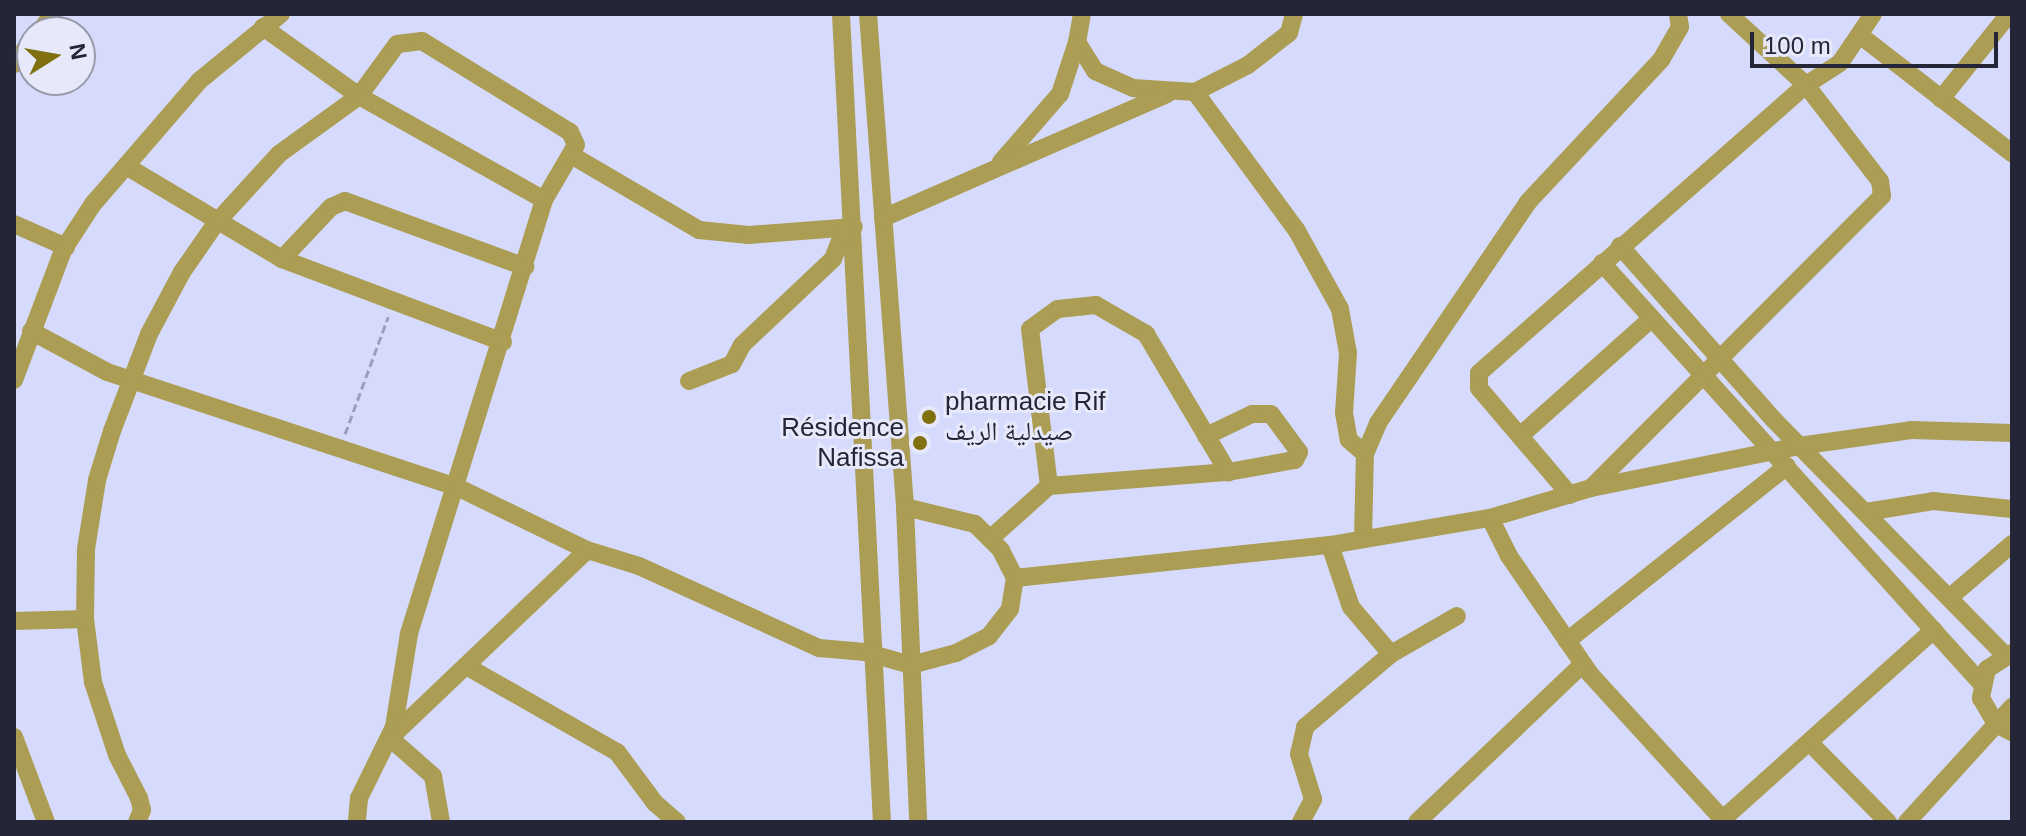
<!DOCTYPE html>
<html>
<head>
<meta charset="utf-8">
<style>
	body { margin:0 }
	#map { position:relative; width:2026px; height:836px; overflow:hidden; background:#d6dbfe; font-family:Arial,"Noto Naskh Arabic",sans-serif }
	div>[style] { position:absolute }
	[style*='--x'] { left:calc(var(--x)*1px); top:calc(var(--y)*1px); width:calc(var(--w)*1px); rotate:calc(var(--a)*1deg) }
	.path>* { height:3px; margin-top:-1.5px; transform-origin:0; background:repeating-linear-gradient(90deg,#9b9fbc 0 8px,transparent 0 12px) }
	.minor>* { height:18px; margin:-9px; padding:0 9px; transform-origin:9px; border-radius:9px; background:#ab9d54 }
	.dots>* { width:22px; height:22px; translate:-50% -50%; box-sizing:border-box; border:4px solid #e7e9fb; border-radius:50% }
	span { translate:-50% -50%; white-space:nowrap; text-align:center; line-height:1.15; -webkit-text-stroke:6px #e7e9fb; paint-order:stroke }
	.poi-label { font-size:26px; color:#242637 }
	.left { translate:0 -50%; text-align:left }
	.right { translate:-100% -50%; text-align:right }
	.frame { position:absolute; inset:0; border:16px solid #242637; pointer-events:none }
	.north { position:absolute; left:16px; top:16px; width:80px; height:80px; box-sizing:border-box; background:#e7e9fb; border:2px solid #999bad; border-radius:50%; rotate:79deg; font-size:22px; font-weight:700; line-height:32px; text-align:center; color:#242637 }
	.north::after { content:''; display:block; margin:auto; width:28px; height:36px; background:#807010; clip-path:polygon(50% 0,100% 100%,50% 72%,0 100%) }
	.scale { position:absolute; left:1750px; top:32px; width:248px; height:36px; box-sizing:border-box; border:4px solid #242637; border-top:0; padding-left:10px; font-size:24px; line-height:28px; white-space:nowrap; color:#242637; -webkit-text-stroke:6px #e7e9fb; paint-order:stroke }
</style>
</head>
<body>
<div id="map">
	<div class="path">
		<div style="--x:345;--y:434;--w:125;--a:-69.8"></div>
	</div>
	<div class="minor">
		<div style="--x:841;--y:14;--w:809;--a:87.1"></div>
		<div style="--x:868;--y:14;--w:494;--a:85.7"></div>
		<div style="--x:905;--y:507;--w:315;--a:87.6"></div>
		<div style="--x:1082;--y:14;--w:28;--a:100"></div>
		<div style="--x:1077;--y:42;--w:34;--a:58"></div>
		<div style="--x:1095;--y:71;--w:42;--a:24.1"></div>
		<div style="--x:1133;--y:88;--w:62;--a:3.7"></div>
		<div style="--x:1195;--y:92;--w:172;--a:53.7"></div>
		<div style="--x:1297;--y:231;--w:89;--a:61.1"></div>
		<div style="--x:1340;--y:309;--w:45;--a:79.7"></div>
		<div style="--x:1348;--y:353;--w:60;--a:93.8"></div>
		<div style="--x:1344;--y:413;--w:27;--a:80"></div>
		<div style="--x:1349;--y:440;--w:21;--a:41"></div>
		<div style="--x:1729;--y:14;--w:105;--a:42.7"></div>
		<div style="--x:1806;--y:85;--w:40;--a:-32.9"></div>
		<div style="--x:1840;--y:63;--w:59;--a:-56"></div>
		<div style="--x:263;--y:27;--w:118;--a:35.7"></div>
		<div style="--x:359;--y:96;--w:64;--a:-53.8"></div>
		<div style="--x:397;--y:44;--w:25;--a:-7"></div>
		<div style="--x:422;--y:41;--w:174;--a:31.6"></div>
		<div style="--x:570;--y:132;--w:14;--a:65"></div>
		<div style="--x:576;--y:145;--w:64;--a:120.2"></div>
		<div style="--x:544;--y:200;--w:455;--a:107.3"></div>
		<div style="--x:409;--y:634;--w:94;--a:99.2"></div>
		<div style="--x:394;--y:727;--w:79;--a:116.2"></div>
		<div style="--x:359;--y:798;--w:24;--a:95"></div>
		<div style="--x:39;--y:32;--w:23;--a:-52"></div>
		<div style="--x:1861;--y:36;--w:191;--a:37.8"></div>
		<div style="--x:14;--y:64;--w:30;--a:-53"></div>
		<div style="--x:1195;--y:92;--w:59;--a:-27"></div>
		<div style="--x:1248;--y:65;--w:52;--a:-38"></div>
		<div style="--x:1289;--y:33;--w:20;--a:-75"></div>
		<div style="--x:1941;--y:99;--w:109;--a:-51.3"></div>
		<div style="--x:573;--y:156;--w:146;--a:30.4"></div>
		<div style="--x:699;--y:230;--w:50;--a:5.7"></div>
		<div style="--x:749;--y:235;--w:105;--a:-4.4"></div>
		<div style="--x:1001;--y:162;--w:90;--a:-49.1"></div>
		<div style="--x:1060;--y:94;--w:55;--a:-71.9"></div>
		<div style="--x:126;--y:166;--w:182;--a:30.8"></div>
		<div style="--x:282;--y:259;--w:236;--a:20.6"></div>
		<div style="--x:883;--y:218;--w:310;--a:-23.6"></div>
		<div style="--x:14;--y:224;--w:57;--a:23.9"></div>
		<div style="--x:1620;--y:246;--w:232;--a:48.5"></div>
		<div style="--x:1774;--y:420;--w:328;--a:45.5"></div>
		<div style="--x:282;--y:259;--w:71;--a:-46.7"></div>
		<div style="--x:331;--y:207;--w:15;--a:-23"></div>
		<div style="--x:345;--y:201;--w:192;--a:20.1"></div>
		<div style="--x:1602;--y:263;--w:566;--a:47.94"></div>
		<div style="--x:31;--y:331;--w:86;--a:28.3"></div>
		<div style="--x:107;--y:372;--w:368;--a:18.2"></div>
		<div style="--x:457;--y:487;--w:144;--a:25.9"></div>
		<div style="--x:587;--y:550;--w:54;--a:17.1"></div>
		<div style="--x:639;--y:566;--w:198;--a:24.5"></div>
		<div style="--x:819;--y:648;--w:46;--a:5"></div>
		<div style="--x:865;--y:652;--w:48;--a:15.8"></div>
		<div style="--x:911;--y:665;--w:47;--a:-14.9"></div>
		<div style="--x:956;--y:653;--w:37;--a:-27"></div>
		<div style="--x:989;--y:636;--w:34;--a:-52"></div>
		<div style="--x:1010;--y:609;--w:31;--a:-81"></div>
		<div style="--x:1015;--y:578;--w:31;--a:-117"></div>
		<div style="--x:1001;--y:550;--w:37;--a:-135"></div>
		<div style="--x:975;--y:524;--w:72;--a:-166.3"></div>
		<div style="--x:14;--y:380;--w:139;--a:-69.3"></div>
		<div style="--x:63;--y:250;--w:55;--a:-56.9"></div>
		<div style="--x:93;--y:204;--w:162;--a:-49.2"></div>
		<div style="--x:199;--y:81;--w:106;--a:-39.3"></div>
		<div style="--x:689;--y:381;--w:46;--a:-21.6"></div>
		<div style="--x:732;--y:364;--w:21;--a:-62"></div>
		<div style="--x:742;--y:345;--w:125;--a:-43.4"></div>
		<div style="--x:833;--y:259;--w:33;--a:-69"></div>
		<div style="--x:1520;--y:436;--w:176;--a:-41.8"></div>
		<div style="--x:1049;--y:486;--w:158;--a:-96.9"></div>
		<div style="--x:1030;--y:329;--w:34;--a:-36"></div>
		<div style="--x:1058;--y:309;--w:38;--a:-6"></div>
		<div style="--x:1096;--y:305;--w:58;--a:30.1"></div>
		<div style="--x:1146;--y:334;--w:161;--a:59.3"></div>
		<div style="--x:1570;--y:495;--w:140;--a:-130.4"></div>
		<div style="--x:1479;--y:388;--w:15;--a:-90"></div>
		<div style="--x:1479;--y:373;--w:436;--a:-41.4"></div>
		<div style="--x:1806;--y:85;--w:121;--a:52.4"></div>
		<div style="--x:1880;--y:181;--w:15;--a:82"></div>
		<div style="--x:1882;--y:196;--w:412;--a:134.9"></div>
		<div style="--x:1866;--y:512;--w:68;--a:-9.3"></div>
		<div style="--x:1933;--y:501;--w:79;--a:5.8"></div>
		<div style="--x:1490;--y:518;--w:42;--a:63.4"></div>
		<div style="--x:1509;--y:556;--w:143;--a:55.5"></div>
		<div style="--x:1590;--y:674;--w:200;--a:47.6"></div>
		<div style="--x:991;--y:538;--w:78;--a:-41.9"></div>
		<div style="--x:1049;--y:486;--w:180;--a:-4.5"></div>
		<div style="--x:1228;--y:472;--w:68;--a:-10.2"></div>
		<div style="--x:1295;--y:460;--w:9;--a:-63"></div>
		<div style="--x:1299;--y:452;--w:47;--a:-126.4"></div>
		<div style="--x:1271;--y:414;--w:19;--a:180"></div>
		<div style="--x:1252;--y:414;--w:51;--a:154.4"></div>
		<div style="--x:1363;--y:539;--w:85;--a:-88.7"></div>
		<div style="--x:1365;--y:454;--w:34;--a:-67"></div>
		<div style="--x:1378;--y:423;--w:267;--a:-55.8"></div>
		<div style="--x:1528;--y:202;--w:195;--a:-46.9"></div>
		<div style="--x:1661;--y:60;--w:38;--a:-60"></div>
		<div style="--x:1680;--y:27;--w:13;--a:-99"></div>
		<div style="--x:1330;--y:545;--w:65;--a:71.3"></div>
		<div style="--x:1351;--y:607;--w:62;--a:49.6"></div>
		<div style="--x:1015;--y:578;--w:317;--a:-6"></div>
		<div style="--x:1330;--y:545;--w:162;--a:-9.6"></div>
		<div style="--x:1490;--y:518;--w:105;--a:-16.5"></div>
		<div style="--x:1591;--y:488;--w:212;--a:-11.4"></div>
		<div style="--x:1799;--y:446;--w:113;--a:-8.1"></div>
		<div style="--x:1911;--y:430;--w:101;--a:1.7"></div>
		<div style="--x:1949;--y:598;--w:83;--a:-40.6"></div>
		<div style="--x:14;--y:621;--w:71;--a:-1.6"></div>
		<div style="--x:1567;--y:641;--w:281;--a:-38.5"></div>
		<div style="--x:2012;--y:653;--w:30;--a:147"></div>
		<div style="--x:1987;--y:669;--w:30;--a:102"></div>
		<div style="--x:1981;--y:698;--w:30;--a:60"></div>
		<div style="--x:1996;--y:724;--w:18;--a:27"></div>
		<div style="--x:466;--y:666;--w:174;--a:29.7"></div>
		<div style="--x:617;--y:752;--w:64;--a:53.3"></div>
		<div style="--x:655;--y:803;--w:29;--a:41"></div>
		<div style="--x:392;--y:736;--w:269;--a:-43.6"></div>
		<div style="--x:14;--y:737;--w:91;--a:69.4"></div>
		<div style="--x:390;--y:738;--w:57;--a:41.5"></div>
		<div style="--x:433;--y:776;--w:47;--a:80.1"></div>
		<div style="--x:1810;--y:743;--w:111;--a:45.4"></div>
		<div style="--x:1723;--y:819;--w:283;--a:-41.9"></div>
		<div style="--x:137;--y:822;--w:13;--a:-67"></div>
		<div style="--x:142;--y:810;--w:12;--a:-104"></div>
		<div style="--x:139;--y:798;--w:48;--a:-117.1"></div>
		<div style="--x:117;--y:755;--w:77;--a:-108.2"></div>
		<div style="--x:93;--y:682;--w:64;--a:-97.2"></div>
		<div style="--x:85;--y:619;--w:70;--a:-89.2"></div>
		<div style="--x:86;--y:549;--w:70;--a:-80.9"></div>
		<div style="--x:97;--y:480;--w:51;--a:-73"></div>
		<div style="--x:112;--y:431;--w:104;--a:-69.1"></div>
		<div style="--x:149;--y:334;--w:70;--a:-62"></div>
		<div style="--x:182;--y:272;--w:60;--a:-55.2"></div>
		<div style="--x:216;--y:223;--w:93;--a:-47.6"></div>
		<div style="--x:279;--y:154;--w:99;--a:-35.9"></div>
		<div style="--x:359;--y:96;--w:212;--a:29.3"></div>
		<div style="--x:1301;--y:822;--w:26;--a:-62"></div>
		<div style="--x:1313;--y:799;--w:47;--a:-107.3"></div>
		<div style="--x:1299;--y:754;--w:28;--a:-77"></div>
		<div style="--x:1305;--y:727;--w:113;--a:-40.3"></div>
		<div style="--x:1391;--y:654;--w:76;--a:-29.9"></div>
		<div style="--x:1417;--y:822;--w:229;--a:-43.6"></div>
		<div style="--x:1907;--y:822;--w:156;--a:-47.6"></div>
	</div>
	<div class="dots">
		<div style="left:929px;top:417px;background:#807010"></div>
		<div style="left:920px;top:443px;background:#807010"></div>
	</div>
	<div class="poi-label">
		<span class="left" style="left:945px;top:417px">pharmacie Rif<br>صيدلية الريف</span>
		<span class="right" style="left:904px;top:443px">Résidence<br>Nafissa</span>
	</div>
	<div class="frame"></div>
	<div class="north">N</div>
	<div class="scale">100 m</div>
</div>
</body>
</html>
